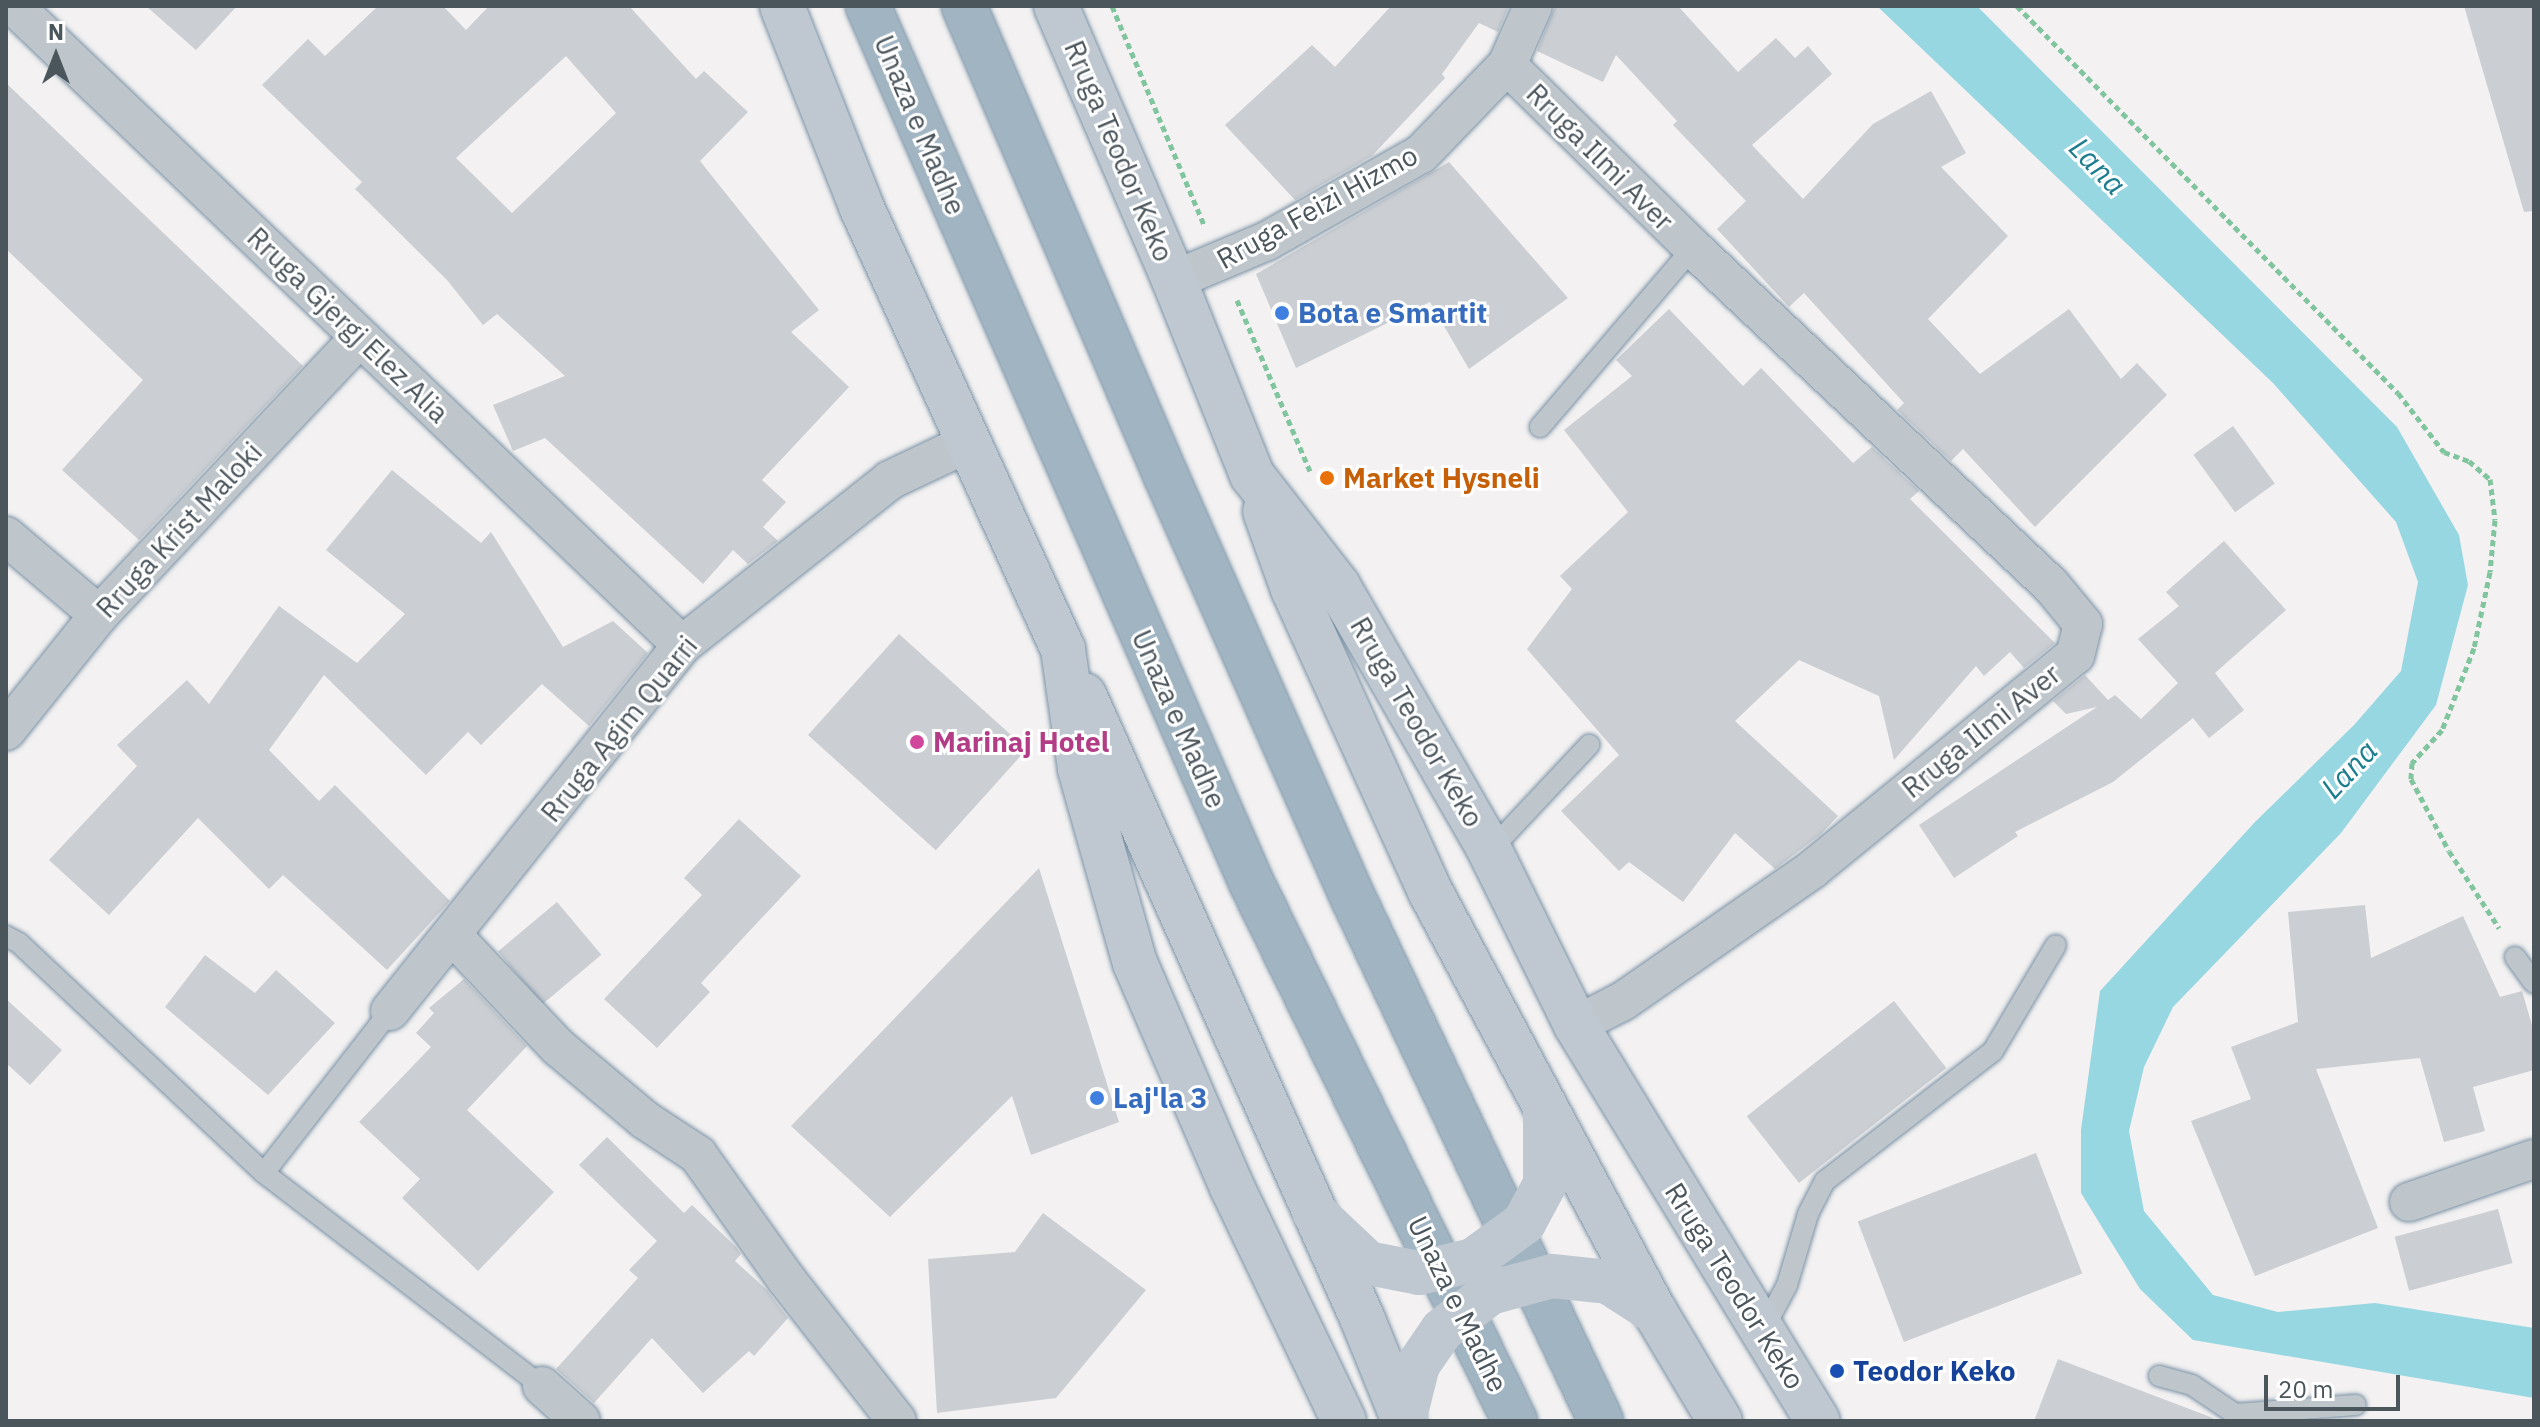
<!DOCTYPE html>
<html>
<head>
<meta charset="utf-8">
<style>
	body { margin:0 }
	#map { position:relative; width:2540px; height:1427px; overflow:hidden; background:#f3f1f1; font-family:"IBM Plex Sans",sans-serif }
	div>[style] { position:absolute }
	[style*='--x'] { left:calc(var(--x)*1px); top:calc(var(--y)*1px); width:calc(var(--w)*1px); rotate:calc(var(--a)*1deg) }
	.water>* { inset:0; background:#97d7e2 }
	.building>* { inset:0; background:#cbced2; transform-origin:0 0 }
	.path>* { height:5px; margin-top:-2.5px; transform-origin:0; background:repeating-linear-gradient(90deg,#81c59f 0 6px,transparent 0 10px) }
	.roads { filter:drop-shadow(0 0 2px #7991a5) drop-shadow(0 0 2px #7991a5) }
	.service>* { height:20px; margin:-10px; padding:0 10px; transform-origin:10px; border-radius:10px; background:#bec5cb }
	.minor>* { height:38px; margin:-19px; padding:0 19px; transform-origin:19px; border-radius:19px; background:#bec5cb }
	.secondary>* { height:44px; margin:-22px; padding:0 22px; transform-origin:22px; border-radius:22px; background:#bfc8d0 }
	.trunk>* { height:44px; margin:-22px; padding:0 22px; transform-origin:22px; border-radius:22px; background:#a1b4c2 }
	.secondary-bridge>* { height:44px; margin:-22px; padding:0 22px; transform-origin:22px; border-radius:22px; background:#bfc8d0 }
	.dots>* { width:22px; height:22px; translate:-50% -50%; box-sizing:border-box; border:4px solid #fff; border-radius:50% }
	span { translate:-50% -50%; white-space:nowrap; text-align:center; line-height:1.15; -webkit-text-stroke:6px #fff; paint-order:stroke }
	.street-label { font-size:28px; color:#4b555c }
	.shop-label { font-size:28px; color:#366cbe; font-weight:700 }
	.left { translate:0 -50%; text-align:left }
	.food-label { font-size:28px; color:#c56008; font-weight:700 }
	.hotel-label { font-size:28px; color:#b23c85; font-weight:700 }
	.transit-label { font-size:28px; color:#164399; font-weight:700 }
	.water-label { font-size:30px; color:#1c7d8e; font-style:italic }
	.frame { position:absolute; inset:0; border:8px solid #4b555c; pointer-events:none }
	.north { position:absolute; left:16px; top:16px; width:80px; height:80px; -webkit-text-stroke:6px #fff; paint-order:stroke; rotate:0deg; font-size:22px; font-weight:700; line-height:32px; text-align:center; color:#4b555c }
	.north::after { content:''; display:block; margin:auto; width:28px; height:36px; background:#4b555c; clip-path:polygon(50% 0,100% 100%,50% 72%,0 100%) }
	.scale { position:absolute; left:2264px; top:1375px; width:136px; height:36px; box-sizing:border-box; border:4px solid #4b555c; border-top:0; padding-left:10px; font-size:24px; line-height:28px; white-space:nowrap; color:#4b555c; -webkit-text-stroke:6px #fff; paint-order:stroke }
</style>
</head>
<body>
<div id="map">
	<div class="water">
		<div style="clip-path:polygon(1877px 6px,1977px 6px,2397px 427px,2459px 535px,2468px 585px,2436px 705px,2341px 833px,2173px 1007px,2144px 1067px,2129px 1131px,2144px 1211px,2213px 1295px,2278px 1312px,2375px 1303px,2534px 1328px,2534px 1398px,2193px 1340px,2140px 1289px,2081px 1193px,2081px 1130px,2100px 991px,2255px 822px,2354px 725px,2401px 671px,2418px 582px,2396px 522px,2273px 383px)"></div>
	</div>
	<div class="building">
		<div style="clip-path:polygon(146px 6px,237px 6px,196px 50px)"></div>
		<div style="clip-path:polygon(evenodd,378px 6px,443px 6px,466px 30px,489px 6px,629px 6px,696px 79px,704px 71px,748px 112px,700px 161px,819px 310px,791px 332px,849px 387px,762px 480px,786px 502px,763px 527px,778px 541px,748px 564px,733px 550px,703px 584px,545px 438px,513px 451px,493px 405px,565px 376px,497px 314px,483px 325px,447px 280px,355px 189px,362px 182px,262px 85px,308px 39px,325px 56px,378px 6px,566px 56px,616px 113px,512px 213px,456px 158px,566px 56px)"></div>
		<div style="clip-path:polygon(1391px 6px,1509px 6px,1498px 32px,1479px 23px,1442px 74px,1445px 78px,1372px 156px,1295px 200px,1225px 125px,1312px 45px,1335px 67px)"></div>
		<div style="clip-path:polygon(1555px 6px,1678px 6px,1738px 72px,1776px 38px,1795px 58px,1808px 46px,1832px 74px,1752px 145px,1803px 199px,1873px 124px,1931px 91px,1966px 153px,1941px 167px,2008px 236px,1928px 319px,1980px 374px,2069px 309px,2121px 379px,2137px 363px,2167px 395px,2035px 527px,1963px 449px,1951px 461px,1897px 410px,1904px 403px,1804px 293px,1789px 307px,1717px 229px,1746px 201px,1673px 125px,1677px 121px,1616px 55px,1603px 82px,1537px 51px)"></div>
		<div style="clip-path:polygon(2464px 6px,2534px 6px,2534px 211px,2524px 212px)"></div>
		<div style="clip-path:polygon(6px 83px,303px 366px,139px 540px,62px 470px,143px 380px,6px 249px)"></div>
		<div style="clip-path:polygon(1449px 162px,1568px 298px,1469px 369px,1430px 302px,1296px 368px,1256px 274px)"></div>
		<div style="clip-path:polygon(1669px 309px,1743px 386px,1761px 368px,1853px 463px,1872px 447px,1919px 491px,1910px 499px,2055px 643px,2024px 668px,2010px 652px,1984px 676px,1976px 666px,1894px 760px,1879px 696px,1799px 660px,1735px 721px,1838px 816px,1821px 834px,1775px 869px,1735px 833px,1683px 902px,1629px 862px,1619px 871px,1561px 811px,1619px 755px,1527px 649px,1572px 589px,1560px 576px,1628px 512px,1564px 430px,1632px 376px,1616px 360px)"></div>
		<div style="left:2233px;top:426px;width:71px;height:49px;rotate:54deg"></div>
		<div style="clip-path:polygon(392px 470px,481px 543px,491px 532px,563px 647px,613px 621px,648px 653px,589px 726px,542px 684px,481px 745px,468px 732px,426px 775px,324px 675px,269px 750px,319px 801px,335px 785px,450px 901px,387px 970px,283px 875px,269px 889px,198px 818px,109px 915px,49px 860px,137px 766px,117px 745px,187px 680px,209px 704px,279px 606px,357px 663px,405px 614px,326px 550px)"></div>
		<div style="clip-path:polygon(2224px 541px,2286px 610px,2215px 673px,2244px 710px,2209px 738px,2193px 718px,2113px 782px,2015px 832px,2018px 836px,1954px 878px,1919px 825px,2097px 707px,2066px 714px,2053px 701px,2085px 675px,2108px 700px,2115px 695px,2141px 719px,2178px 683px,2138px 639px,2179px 606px,2166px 592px)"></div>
		<div style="left:899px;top:634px;width:172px;height:136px;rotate:42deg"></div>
		<div style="clip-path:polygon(739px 819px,801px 876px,701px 983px,710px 992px,657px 1048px,604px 999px,702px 895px,684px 878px)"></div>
		<div style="clip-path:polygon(1039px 868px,1119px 1122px,1031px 1155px,1012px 1096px,890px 1217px,791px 1126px)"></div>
		<div style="left:557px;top:902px;width:69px;height:77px;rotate:50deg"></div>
		<div style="clip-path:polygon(2365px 905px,2371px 958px,2463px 916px,2500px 997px,2522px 991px,2534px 1032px,2534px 1070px,2473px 1087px,2485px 1131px,2444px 1142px,2420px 1058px,2316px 1069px,2378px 1228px,2255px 1276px,2191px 1121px,2251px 1099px,2231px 1047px,2298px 1022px,2288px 912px)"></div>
		<div style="clip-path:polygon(205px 955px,255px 993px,276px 970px,335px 1023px,268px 1095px,165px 1007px)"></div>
		<div style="clip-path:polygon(464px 979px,527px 1046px,467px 1110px,554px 1192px,478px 1271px,402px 1198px,420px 1179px,359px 1122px,431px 1047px,416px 1033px,434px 1013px,429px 1008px)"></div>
		<div style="clip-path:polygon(6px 999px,62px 1050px,30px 1085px,6px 1063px)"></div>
		<div style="left:1894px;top:1001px;width:85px;height:187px;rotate:52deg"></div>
		<div style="clip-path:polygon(607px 1137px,684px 1213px,692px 1205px,736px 1247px,741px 1254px,735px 1261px,766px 1289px,788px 1318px,754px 1356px,749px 1351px,703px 1393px,652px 1338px,594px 1403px,556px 1369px,638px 1278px,629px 1270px,657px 1241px,579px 1165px)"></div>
		<div style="left:2036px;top:1153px;width:129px;height:191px;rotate:69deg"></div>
		<div style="left:2498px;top:1209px;width:56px;height:107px;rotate:75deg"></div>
		<div style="clip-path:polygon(1043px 1213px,1146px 1290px,1056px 1398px,937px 1413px,928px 1259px,1015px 1252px)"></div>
		<div style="clip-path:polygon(2058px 1359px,2213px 1418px,2212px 1421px,2034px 1421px)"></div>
	</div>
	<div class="path">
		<div style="--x:1112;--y:6;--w:238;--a:67.2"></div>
		<div style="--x:2017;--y:6;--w:543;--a:45.45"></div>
		<div style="--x:2398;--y:393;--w:75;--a:52.1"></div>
		<div style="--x:2444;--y:452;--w:27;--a:20"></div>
		<div style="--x:2469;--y:461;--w:28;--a:41"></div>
		<div style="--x:2490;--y:479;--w:41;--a:83"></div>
		<div style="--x:2495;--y:520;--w:52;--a:95.5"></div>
		<div style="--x:2490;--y:572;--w:78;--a:101.9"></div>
		<div style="--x:2474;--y:648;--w:88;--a:111.3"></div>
		<div style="--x:2442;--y:730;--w:45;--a:132.3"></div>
		<div style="--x:2412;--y:763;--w:16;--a:94"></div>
		<div style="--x:2411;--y:779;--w:81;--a:62.2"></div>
		<div style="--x:2449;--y:851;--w:92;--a:57"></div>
		<div style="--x:1237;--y:300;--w:186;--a:66.9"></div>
	</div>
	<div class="roads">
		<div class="service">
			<div style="--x:1540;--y:427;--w:235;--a:-49.5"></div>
			<div style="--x:1488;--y:847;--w:13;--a:-29"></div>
			<div style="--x:1499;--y:841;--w:132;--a:-46.8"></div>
			<div style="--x:6;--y:936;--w:15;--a:28"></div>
			<div style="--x:19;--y:943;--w:336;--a:43.2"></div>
			<div style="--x:264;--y:1173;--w:350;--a:37.5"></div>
			<div style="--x:2515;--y:957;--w:32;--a:54"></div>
			<div style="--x:264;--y:1173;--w:205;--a:-52.1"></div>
			<div style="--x:1762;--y:1332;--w:53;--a:-62"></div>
			<div style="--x:1787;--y:1285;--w:74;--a:-73.5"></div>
			<div style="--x:1808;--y:1214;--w:37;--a:-63"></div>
			<div style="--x:1825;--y:1181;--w:212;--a:-37.7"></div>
			<div style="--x:1993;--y:1051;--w:123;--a:-59.3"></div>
			<div style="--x:2159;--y:1376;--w:34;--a:15"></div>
			<div style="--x:2192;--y:1385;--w:52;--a:34"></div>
			<div style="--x:2235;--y:1414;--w:121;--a:-4.3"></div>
		</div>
		<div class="minor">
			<div style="--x:14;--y:6;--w:924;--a:43.73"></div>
			<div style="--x:1507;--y:65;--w:261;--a:44.5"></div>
			<div style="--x:1693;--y:248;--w:490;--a:43.3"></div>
			<div style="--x:2050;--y:584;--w:52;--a:50.5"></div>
			<div style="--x:2083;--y:624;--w:32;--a:104"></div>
			<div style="--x:2075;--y:655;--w:338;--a:140.8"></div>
			<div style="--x:1813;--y:869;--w:231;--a:145.2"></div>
			<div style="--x:1623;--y:1001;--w:53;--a:152.9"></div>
			<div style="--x:1174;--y:280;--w:101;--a:-22.8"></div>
			<div style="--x:1267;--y:241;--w:177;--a:-29.5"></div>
			<div style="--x:1421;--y:154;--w:124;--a:-46"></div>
			<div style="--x:1507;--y:65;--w:64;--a:-66.2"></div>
			<div style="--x:6;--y:536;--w:122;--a:40.3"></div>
			<div style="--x:6;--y:731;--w:149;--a:-51.3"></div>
			<div style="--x:99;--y:615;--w:381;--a:-46.8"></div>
			<div style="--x:453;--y:936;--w:153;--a:46.6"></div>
			<div style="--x:558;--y:1047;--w:114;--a:40"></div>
			<div style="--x:645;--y:1120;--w:64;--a:33.4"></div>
			<div style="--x:698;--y:1155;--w:152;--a:54.6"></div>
			<div style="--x:786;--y:1279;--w:180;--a:52"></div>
			<div style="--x:390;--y:1011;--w:468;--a:-51.4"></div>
			<div style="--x:682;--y:645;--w:265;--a:-38.4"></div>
			<div style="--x:890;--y:480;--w:86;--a:-25.4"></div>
			<div style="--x:2409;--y:1202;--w:132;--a:-19"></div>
			<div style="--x:542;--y:1386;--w:52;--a:41.9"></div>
		</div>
		<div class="secondary">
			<div style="--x:782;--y:6;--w:215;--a:68.4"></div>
			<div style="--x:861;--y:206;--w:487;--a:65.5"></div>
			<div style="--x:1063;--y:649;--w:121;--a:81.9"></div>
			<div style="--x:1080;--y:769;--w:202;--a:74.2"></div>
			<div style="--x:1135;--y:963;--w:244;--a:66.6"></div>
			<div style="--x:1232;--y:1187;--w:259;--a:64.4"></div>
			<div style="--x:1056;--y:6;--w:298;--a:66.7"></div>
			<div style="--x:1174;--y:280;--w:210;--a:68.2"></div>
			<div style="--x:1252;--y:475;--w:140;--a:52.2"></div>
			<div style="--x:1338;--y:586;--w:301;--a:60.1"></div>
			<div style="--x:1488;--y:847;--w:199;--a:63.7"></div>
			<div style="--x:1576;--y:1025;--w:464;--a:58.6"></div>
			<div style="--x:1265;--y:511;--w:83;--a:70.3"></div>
			<div style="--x:1293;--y:589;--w:332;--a:65.6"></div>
			<div style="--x:1430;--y:891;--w:477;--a:61.9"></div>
			<div style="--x:1655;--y:1312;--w:127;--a:59.2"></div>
			<div style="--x:1084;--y:695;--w:684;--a:65.94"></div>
			<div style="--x:1363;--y:1320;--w:109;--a:67.9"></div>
		</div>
		<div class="trunk">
			<div style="--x:868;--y:6;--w:958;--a:66.38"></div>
			<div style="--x:1252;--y:884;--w:598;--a:63.91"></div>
			<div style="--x:964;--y:6;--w:512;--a:66.74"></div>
			<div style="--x:1166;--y:476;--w:466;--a:66.1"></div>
			<div style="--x:1355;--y:902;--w:574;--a:64.64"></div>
		</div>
	</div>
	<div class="secondary-bridge">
		<div style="--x:1314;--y:1212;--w:74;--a:43.4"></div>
		<div style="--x:1368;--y:1263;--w:52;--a:11.1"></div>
		<div style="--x:1419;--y:1273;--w:56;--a:-13.5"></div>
		<div style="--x:1473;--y:1260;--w:63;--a:-36"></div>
		<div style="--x:1524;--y:1223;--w:44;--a:-61.7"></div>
		<div style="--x:1545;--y:1184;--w:78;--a:-90"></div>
		<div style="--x:1404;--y:1421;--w:58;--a:-76"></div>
		<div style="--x:1418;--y:1365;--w:42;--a:-55.6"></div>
		<div style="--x:1442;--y:1330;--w:61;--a:-37.6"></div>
		<div style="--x:1490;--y:1293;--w:64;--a:-15.3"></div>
		<div style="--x:1552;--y:1276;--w:56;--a:6.1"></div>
		<div style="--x:1608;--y:1282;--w:56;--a:32.6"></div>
	</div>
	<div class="dots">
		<div style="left:1282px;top:313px;background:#3f7fe0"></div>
		<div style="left:1327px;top:478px;background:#e8710a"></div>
		<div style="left:917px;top:742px;background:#d1479c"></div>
		<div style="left:1097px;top:1098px;background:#3f7fe0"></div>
		<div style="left:1837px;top:1371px;background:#1a4fb4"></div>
	</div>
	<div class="street-label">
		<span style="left:920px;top:125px;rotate:67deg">Unaza e Madhe</span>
		<span style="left:1119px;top:151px;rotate:67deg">Rruga Teodor Keko</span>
		<span style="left:1600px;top:157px;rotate:45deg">Rruga Ilmi Aver</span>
		<span style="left:1317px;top:207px;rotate:-29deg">Rruga Feizi Hizmo</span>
		<span style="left:348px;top:325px;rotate:44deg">Rruga Gjergj Elez Alia</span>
		<span style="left:179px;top:530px;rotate:-47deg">Rruga Krist Maloki</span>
		<span style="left:1179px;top:719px;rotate:66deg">Unaza e Madhe</span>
		<span style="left:1417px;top:722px;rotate:60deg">Rruga Teodor Keko</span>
		<span style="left:619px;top:729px;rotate:-51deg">Rruga Agim Quarri</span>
		<span style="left:1981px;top:731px;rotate:-39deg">Rruga Ilmi Aver</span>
		<span style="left:1735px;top:1286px;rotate:58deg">Rruga Teodor Keko</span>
		<span style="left:1458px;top:1304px;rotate:64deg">Unaza e Madhe</span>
	</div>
	<div class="shop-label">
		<span class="left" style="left:1298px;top:313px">Bota e Smartit</span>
		<span class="left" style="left:1113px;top:1098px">Laj'la 3</span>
	</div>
	<div class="food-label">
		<span class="left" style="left:1343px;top:478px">Market Hysneli</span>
	</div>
	<div class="hotel-label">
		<span class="left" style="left:933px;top:742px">Marinaj Hotel</span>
	</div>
	<div class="transit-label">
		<span class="left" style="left:1853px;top:1371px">Teodor Keko</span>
	</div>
	<div class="water-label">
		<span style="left:2098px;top:166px;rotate:46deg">Lana</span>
		<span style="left:2349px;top:769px;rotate:-47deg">Lana</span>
	</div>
	<div class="frame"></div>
	<div class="north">N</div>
	<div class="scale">20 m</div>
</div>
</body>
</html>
